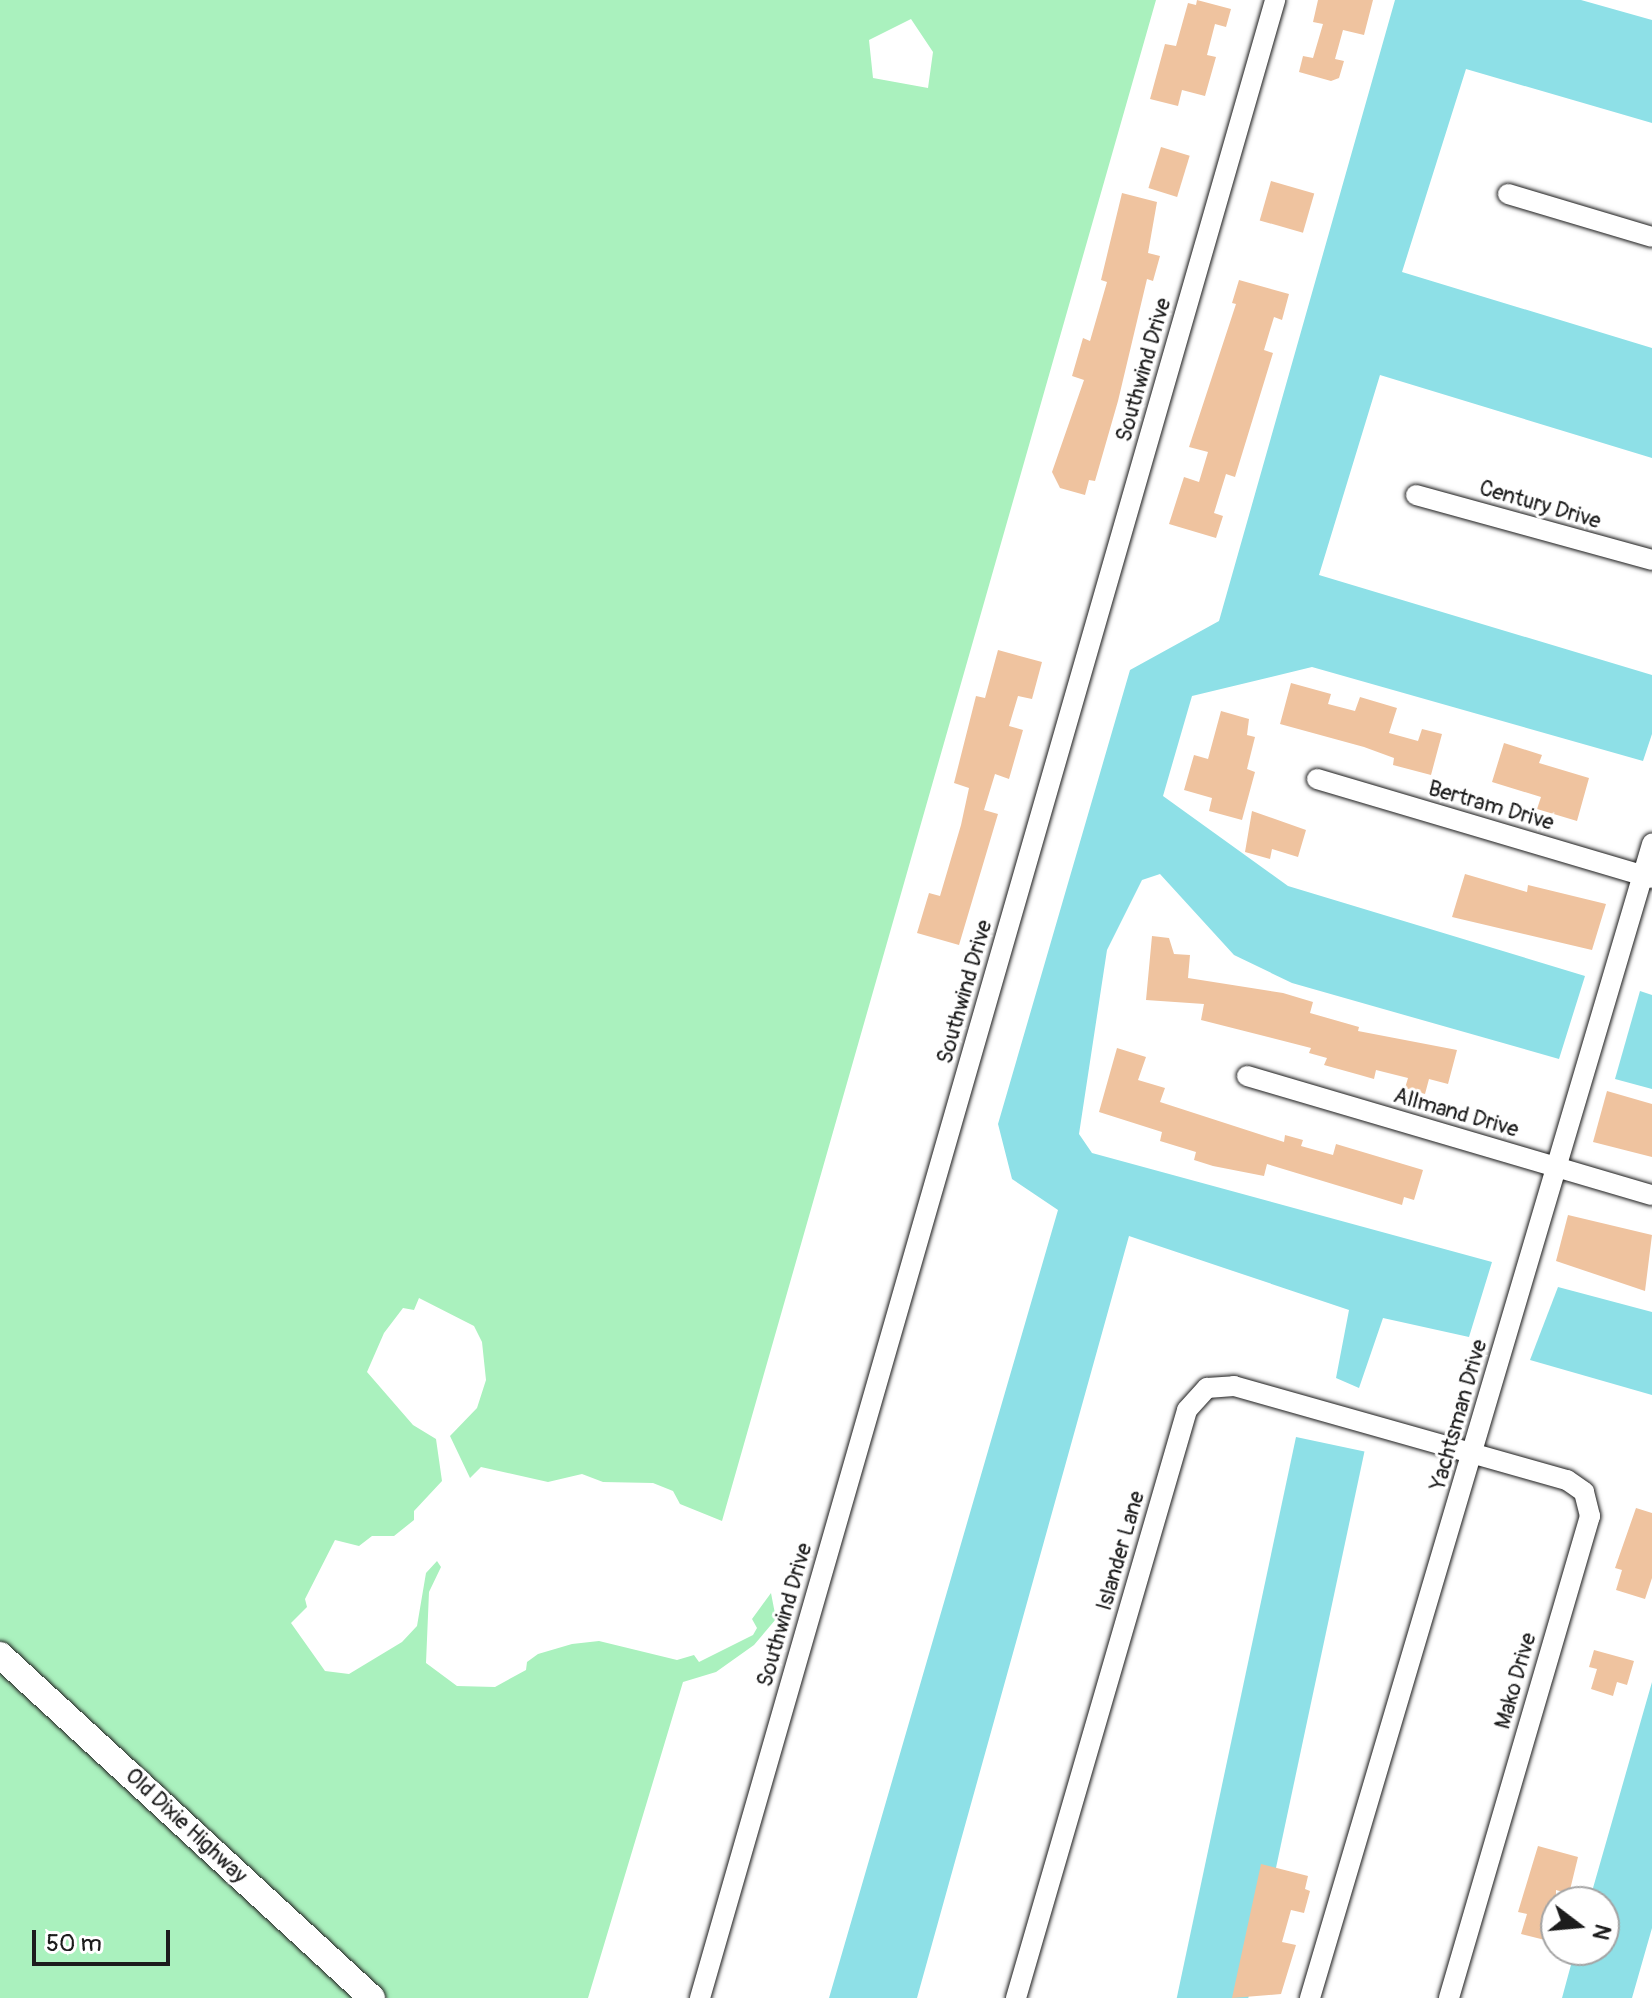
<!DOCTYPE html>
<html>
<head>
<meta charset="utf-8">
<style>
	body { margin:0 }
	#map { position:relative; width:1652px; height:1998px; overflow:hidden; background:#fff; font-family:Pangolin,sans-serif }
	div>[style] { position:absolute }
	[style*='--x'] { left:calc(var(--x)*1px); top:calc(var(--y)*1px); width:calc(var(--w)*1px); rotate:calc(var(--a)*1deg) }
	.green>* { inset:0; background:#aaf1be }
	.water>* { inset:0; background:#8ee0e7; transform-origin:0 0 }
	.building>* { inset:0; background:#efc39f; transform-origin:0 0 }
	.roads { filter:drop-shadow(0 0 2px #1c1c1c) drop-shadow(0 0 2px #1c1c1c) }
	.minor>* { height:20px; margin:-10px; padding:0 10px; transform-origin:10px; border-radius:10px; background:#fff }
	.tertiary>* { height:26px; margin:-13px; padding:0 13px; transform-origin:13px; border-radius:13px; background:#fff }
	span { translate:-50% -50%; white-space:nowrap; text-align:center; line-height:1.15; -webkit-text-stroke:6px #fff; paint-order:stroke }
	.street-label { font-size:22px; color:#1c1c1c }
	.north { position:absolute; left:1540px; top:1886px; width:80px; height:80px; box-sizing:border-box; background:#fff; border:2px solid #a4a4a4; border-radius:50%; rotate:106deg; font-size:22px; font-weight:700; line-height:32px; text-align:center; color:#1c1c1c }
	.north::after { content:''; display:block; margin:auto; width:28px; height:36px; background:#1c1c1c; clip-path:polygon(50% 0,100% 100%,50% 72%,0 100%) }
	.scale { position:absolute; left:32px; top:1930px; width:138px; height:36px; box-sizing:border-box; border:4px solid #1c1c1c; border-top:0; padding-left:10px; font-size:24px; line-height:28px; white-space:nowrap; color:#1c1c1c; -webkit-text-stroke:6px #fff; paint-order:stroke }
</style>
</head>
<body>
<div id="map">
	<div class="green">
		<div style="clip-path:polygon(evenodd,0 0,1156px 0,722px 1521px,680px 1504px,673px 1491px,653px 1483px,603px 1482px,582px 1474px,548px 1482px,481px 1467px,470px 1478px,450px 1436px,477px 1408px,486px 1380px,482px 1342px,474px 1326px,419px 1298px,414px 1310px,403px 1308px,384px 1333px,367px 1372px,413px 1425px,436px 1439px,442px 1481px,414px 1511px,414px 1520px,394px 1536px,372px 1536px,359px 1546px,335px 1540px,305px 1599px,307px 1607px,291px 1623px,325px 1671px,349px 1674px,402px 1642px,417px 1626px,426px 1573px,437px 1561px,441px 1567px,429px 1592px,426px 1663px,457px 1686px,495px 1687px,526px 1670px,527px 1662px,538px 1654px,572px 1644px,599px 1641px,677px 1660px,694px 1655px,699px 1662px,753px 1635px,757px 1628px,752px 1619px,771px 1593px,776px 1619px,754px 1645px,716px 1672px,683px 1682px,588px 1998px,387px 1998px,0 1642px,0 0,911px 19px,933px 52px,928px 88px,873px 78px,869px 40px,911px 19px)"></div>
		<div style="clip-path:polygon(0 1668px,358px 1998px,0 1998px)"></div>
	</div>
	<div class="water">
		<div style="clip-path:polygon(1395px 0,1581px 0,1652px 20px,1652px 123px,1466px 69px,1402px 272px,1652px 348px,1652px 458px,1380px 375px,1319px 575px,1652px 675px,1652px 734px,1643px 761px,1312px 667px,1192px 696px,1163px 796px,1288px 886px,1585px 976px,1559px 1059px,1292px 983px,1234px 955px,1160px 874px,1142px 880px,1107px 950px,1079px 1134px,1092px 1153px,1492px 1262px,1469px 1337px,1383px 1318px,1359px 1388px,1336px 1378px,1349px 1310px,1129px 1236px,917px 1998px,829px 1998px,1058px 1210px,1012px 1179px,998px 1124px,1130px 670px,1219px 621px)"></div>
		<div style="clip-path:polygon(1640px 991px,1652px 995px,1652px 1089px,1615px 1079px)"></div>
		<div style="clip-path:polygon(1558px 1287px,1652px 1312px,1652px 1395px,1530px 1360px)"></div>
		<div style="left:1296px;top:1437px;width:70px;height:584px;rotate:12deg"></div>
		<div style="clip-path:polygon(1652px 1682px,1652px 1928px,1632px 1998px,1562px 1998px,1575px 1950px,1604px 1950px,1604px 1902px,1589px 1902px)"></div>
	</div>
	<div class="building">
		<div style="clip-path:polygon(1197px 0,1231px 9px,1226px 27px,1215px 24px,1207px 55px,1216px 57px,1205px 96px,1182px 90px,1178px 106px,1150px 99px,1165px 44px,1176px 46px,1188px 3px,1196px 5px)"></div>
		<div style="clip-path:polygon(1318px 0,1373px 0,1364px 35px,1343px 30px,1335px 59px,1344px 61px,1339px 78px,1331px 81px,1299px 72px,1303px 56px,1313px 58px,1323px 24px,1313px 22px)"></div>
		<div style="left:1161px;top:147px;width:30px;height:43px;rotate:17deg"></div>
		<div style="left:1271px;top:181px;width:45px;height:41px;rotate:16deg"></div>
		<div style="clip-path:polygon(1122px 193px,1157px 202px,1148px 253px,1160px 256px,1153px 281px,1147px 279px,1118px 401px,1095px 481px,1089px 480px,1085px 495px,1060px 488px,1052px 472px,1084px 380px,1072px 376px,1083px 338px,1090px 341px,1107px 282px,1101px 280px)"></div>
		<div style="clip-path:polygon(1239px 280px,1289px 294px,1282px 320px,1274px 317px,1264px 350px,1273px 353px,1235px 477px,1226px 474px,1214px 513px,1223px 516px,1216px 538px,1169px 524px,1184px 477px,1199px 482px,1208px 452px,1189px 447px,1236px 304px,1232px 303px)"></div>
		<div style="clip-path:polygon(998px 650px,1042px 662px,1032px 699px,1018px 696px,1009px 726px,1023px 730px,1009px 779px,995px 774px,984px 810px,998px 814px,959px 945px,917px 933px,929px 893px,940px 896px,961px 825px,969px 788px,954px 783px,976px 696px,985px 698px)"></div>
		<div style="clip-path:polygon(1291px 683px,1331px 694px,1328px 704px,1355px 711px,1360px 697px,1397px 708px,1389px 733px,1418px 741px,1422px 729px,1442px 734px,1431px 775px,1393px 765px,1394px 758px,1364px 747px,1280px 724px)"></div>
		<div style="clip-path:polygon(1221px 711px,1249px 719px,1247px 735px,1255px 737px,1247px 769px,1255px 772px,1242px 820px,1209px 811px,1212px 798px,1184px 790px,1194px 755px,1208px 759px)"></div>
		<div style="clip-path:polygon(1504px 743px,1542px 755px,1539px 763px,1589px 778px,1577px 821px,1537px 809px,1541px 797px,1492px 782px)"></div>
		<div style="clip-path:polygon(1252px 811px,1306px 830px,1298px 857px,1272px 849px,1270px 859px,1245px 852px)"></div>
		<div style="clip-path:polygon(1465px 874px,1527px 892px,1528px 885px,1606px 904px,1592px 950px,1452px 917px)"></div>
		<div style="clip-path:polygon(1152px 936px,1169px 938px,1174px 954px,1190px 955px,1188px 978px,1283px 993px,1313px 1002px,1310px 1013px,1359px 1027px,1358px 1031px,1457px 1050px,1448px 1084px,1429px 1079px,1425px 1094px,1405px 1088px,1408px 1078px,1376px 1070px,1374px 1079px,1360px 1075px,1324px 1065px,1327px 1058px,1309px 1053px,1311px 1048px,1201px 1020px,1204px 1004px,1146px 1000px)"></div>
		<div style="clip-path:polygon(1117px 1048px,1146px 1057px,1138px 1080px,1165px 1088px,1160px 1102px,1284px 1142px,1285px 1135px,1303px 1140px,1301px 1146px,1333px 1155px,1336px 1144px,1423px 1170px,1414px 1200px,1404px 1197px,1402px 1205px,1267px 1164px,1264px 1176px,1213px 1166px,1194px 1160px,1196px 1152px,1160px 1141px,1162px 1132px,1099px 1112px)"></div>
		<div style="clip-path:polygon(1607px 1091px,1652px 1104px,1652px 1157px,1593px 1142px)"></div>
		<div style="clip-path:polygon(1568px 1215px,1652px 1235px,1645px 1291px,1556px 1261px)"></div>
		<div style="clip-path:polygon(1636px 1508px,1652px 1513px,1652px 1578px,1645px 1599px,1616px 1590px,1622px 1570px,1615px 1568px)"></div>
		<div style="clip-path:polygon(1594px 1650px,1634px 1661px,1627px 1685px,1617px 1682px,1613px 1696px,1591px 1689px,1597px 1669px,1589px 1667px)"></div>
		<div style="clip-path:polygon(1538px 1846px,1578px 1857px,1569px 1894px,1556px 1890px,1556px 1920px,1551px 1918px,1545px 1940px,1521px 1934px,1527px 1914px,1518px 1912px)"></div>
		<div style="clip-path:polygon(1261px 1864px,1308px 1876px,1305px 1889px,1310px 1891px,1304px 1913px,1291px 1910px,1282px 1942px,1296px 1945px,1281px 1994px,1232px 1998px)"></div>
	</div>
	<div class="roads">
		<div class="minor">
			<div style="--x:1508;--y:194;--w:150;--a:16.6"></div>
			<div style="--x:1416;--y:495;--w:245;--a:15.4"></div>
			<div style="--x:1317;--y:779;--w:349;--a:16.5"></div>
			<div style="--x:1247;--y:1076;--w:422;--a:16.4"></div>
			<div style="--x:700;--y:1998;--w:2079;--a:-73.94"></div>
			<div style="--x:1016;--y:1998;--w:612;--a:-73.78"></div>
			<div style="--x:1187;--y:1410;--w:30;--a:-48"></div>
			<div style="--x:1207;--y:1388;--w:27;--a:-4"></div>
			<div style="--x:1234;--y:1386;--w:346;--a:15.8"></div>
			<div style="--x:1567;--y:1480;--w:21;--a:35"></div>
			<div style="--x:1584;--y:1492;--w:25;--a:76"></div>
			<div style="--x:1590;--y:1516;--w:502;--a:106.31"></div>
			<div style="--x:1310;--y:1998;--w:1204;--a:-73.49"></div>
		</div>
		<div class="tertiary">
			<div style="--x:0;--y:1655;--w:506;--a:42.68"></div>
		</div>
	</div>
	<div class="street-label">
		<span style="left:1144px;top:370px;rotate:-74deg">Southwind Drive</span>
		<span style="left:1540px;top:505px;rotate:16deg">Century Drive</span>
		<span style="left:1491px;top:806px;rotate:16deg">Bertram Drive</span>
		<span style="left:965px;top:992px;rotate:-74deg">Southwind Drive</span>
		<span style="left:1456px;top:1113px;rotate:16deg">Allmand Drive</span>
		<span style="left:1459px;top:1415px;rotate:-74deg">Yachtsman Drive</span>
		<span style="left:1121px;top:1551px;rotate:-74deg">Islander Lane</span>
		<span style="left:785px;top:1615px;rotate:-74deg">Southwind Drive</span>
		<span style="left:1516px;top:1681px;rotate:-74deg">Mako Drive</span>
		<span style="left:186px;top:1826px;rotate:43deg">Old Dixie Highway</span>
	</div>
	<div class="north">N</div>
	<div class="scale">50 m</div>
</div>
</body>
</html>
